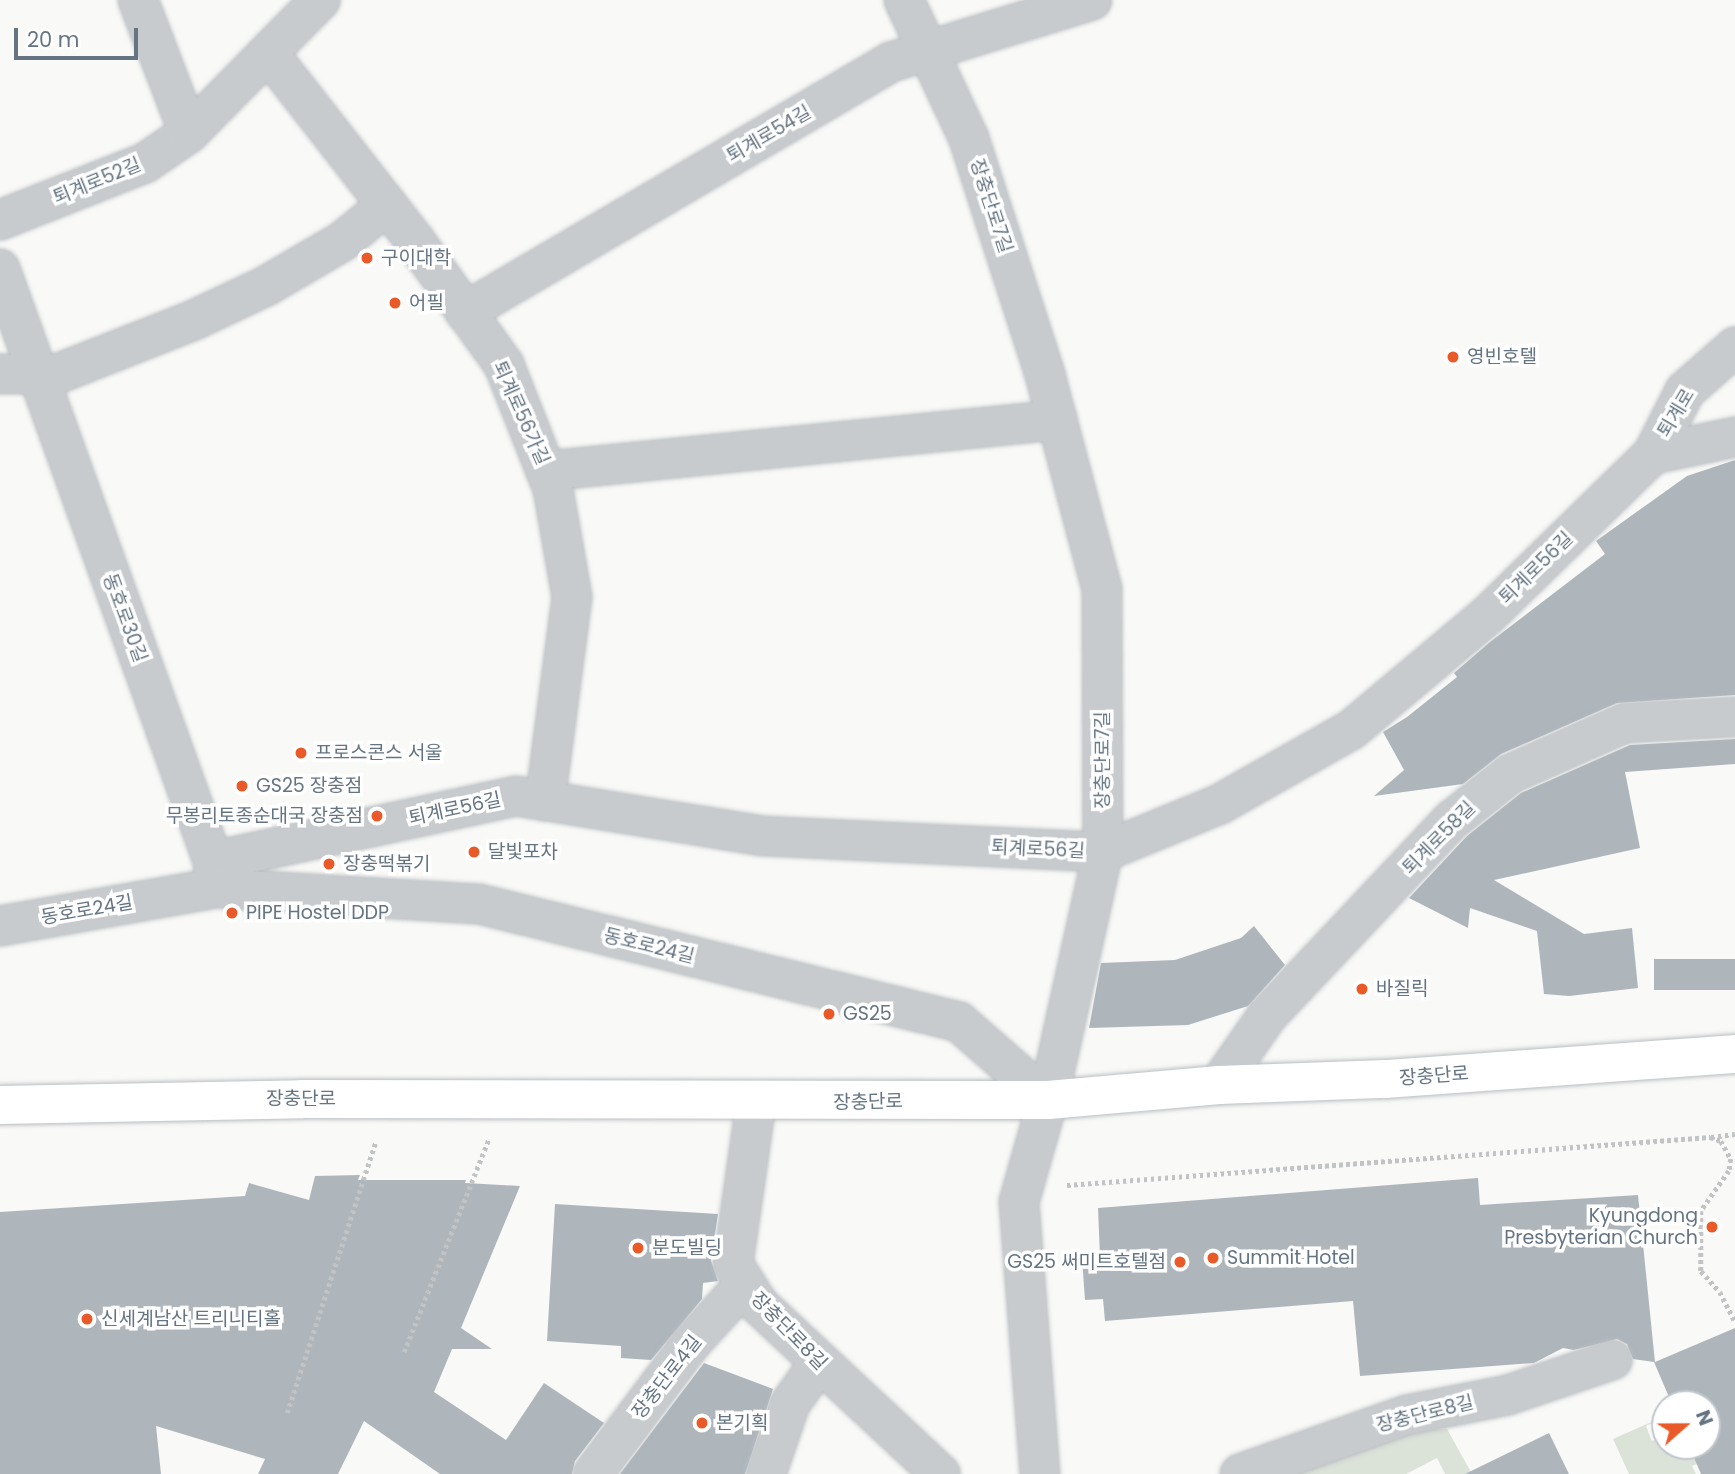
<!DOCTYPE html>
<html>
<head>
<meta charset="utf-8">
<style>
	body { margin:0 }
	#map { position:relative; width:1735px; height:1474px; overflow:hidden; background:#f9f9f7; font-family:Poppins,"Noto Sans KR",sans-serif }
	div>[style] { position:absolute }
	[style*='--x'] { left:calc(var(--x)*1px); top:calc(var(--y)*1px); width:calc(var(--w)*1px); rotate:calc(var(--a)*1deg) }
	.green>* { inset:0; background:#dbe2d8 }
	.building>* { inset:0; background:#aeb6bc; transform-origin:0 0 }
	.path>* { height:4.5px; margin-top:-2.25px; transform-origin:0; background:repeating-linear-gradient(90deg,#c1c3c5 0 3.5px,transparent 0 7px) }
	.roads { filter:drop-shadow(0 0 2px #babec2) drop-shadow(0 0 2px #babec2) }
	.minor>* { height:38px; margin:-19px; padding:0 19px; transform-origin:19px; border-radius:19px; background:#c7cbce }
	.major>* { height:38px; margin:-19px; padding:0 19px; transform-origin:19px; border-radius:19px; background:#fff }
	.dots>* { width:19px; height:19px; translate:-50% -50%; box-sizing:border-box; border:4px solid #fff; border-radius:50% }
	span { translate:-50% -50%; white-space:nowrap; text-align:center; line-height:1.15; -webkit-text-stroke:7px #fff; paint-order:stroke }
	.street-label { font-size:19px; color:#647483 }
	.poi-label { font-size:19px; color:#647483 }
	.left { translate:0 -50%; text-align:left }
	.right { translate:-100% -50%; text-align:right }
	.north { position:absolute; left:1651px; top:1390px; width:70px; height:70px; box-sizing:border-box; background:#fff; border:2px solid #c1c7cd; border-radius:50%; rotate:69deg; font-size:19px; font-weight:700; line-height:28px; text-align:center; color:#647483 }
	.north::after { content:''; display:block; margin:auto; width:24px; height:32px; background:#e95a28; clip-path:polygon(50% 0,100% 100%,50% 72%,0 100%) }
	.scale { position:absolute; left:14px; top:28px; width:124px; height:32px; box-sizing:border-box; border:4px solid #647483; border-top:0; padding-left:9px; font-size:21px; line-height:24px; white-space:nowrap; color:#647483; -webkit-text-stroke:5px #fff; paint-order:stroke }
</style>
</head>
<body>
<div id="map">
	<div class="green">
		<div style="clip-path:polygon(1665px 1416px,1646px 1426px,1652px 1441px,1665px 1435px,1665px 1446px,1690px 1446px,1697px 1464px,1692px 1466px,1696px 1474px,1629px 1474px,1613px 1439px)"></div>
		<div style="clip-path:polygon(1447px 1429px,1472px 1474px,1445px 1474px,1437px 1458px,1406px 1474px,1277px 1474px,1405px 1430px)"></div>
	</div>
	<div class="building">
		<div style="clip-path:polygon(1735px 460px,1735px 695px,1617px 703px,1501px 754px,1463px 784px,1374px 796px,1404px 770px,1383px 732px,1407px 717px,1457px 677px,1454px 673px,1490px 642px,1605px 554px,1596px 541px,1687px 476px)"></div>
		<div style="clip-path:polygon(1735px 739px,1735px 764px,1625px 772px,1640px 848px,1494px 880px,1584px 934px,1632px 928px,1638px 988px,1569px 996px,1544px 994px,1537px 931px,1470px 908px,1468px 928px,1409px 898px,1467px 836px,1521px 793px,1630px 745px)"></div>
		<div style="clip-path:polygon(1254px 926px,1285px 965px,1248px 1006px,1188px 1025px,1089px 1028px,1101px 963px,1175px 960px,1241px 938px)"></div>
		<div style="left:1735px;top:959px;width:31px;height:81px;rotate:90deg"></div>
		<div style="clip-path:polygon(360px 1175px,358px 1180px,466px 1180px,465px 1183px,520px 1186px,461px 1328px,492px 1349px,452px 1349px,434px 1392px,506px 1440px,544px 1383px,604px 1423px,575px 1461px,572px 1474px,440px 1474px,364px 1421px,338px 1474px,258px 1474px,265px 1459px,156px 1426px,161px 1474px,0 1474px,0 1212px,245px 1196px,249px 1183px,309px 1200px,315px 1176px)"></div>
		<div style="clip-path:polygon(1478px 1178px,1480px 1205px,1638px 1195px,1655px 1362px,1735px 1328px,1735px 1474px,1701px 1474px,1689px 1446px,1707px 1446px,1707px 1404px,1672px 1404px,1654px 1362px,1633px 1359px,1627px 1344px,1617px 1339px,1574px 1350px,1563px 1348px,1534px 1363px,1360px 1376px,1353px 1301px,1105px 1321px,1103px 1299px,1085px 1300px,1082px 1258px,1100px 1257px,1098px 1208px)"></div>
		<div style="clip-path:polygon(555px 1204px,718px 1214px,711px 1261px,718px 1281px,703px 1283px,702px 1299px,651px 1360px,621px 1358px,621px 1346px,547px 1341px)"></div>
		<div style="clip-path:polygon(704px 1363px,773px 1389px,745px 1474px,620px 1474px)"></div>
		<div style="clip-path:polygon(1549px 1433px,1569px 1474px,1465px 1474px)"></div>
	</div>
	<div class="path">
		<div style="--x:1711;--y:1137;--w:24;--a:-7"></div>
		<div style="--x:1067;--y:1185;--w:645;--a:-4.27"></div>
		<div style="--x:1710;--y:1137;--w:12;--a:20"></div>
		<div style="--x:1721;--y:1141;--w:21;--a:61"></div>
		<div style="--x:1731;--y:1159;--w:12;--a:99"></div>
		<div style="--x:1729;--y:1171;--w:49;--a:125"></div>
		<div style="--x:1701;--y:1211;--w:60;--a:90"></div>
		<div style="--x:1701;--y:1271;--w:28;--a:48"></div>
		<div style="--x:1720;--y:1292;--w:33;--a:63"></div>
		<div style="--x:404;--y:1352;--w:230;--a:-68.3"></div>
		<div style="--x:287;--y:1413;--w:286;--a:-71.9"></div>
	</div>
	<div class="roads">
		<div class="minor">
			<div style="--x:138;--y:0;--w:142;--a:69"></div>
			<div style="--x:904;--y:0;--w:153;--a:64.9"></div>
			<div style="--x:969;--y:139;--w:248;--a:72.1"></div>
			<div style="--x:1045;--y:375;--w:221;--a:75.1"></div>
			<div style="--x:1102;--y:589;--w:263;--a:89.8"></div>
			<div style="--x:1103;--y:852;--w:254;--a:102.5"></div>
			<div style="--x:1048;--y:1100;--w:106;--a:105.9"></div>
			<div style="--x:1019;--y:1202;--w:273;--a:85.6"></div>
			<div style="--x:269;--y:54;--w:237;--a:52"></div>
			<div style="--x:415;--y:241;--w:153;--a:54.3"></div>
			<div style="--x:504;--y:365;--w:133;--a:68.4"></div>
			<div style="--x:553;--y:489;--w:110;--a:80"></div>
			<div style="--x:572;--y:597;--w:206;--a:97.5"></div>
			<div style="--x:0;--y:220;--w:156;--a:-21.5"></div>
			<div style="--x:145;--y:163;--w:53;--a:-34.3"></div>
			<div style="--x:189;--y:133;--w:187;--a:-45.4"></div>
			<div style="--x:0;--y:269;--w:629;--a:70.21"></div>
			<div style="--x:213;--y:861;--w:27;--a:84"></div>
			<div style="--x:216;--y:888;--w:263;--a:3.5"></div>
			<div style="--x:479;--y:904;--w:494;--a:13.8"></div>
			<div style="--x:959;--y:1022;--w:118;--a:41.2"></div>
			<div style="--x:465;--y:312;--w:494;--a:-30.4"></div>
			<div style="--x:891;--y:62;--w:210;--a:-17.1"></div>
			<div style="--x:0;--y:374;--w:57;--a:0"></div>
			<div style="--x:57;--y:374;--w:147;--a:-21.5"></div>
			<div style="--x:194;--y:320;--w:80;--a:-25.3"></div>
			<div style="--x:266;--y:286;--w:89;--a:-30.3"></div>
			<div style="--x:343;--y:241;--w:57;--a:-39.3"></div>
			<div style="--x:1653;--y:454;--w:71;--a:-63.1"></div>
			<div style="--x:1685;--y:391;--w:67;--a:-41.3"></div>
			<div style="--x:546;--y:471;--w:514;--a:-5.7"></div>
			<div style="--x:213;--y:861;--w:310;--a:-12.1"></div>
			<div style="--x:516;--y:796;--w:250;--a:9.2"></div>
			<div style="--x:763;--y:836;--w:340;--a:2.7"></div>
			<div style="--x:1103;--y:852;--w:126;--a:-22.3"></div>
			<div style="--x:1220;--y:804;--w:150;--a:-29.5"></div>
			<div style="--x:1351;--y:730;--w:177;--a:-40"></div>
			<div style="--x:1487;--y:616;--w:232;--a:-44.3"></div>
			<div style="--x:1653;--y:454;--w:84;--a:-11.7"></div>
			<div style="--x:0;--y:926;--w:219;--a:-10"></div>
			<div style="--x:1219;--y:1085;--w:84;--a:-55.2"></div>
			<div style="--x:1267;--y:1016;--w:270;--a:-46.7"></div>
			<div style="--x:1452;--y:820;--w:74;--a:-38.4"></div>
			<div style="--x:1510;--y:774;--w:126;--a:-23.9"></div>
			<div style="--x:1625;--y:723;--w:110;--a:-3.1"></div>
			<div style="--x:756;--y:1103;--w:163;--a:98.1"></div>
			<div style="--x:733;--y:1264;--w:49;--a:57.6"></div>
			<div style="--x:759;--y:1305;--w:248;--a:43"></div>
			<div style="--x:593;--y:1474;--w:164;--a:-53.2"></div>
			<div style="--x:691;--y:1343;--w:80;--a:-47.5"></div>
			<div style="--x:766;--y:1474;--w:74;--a:-71.1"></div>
			<div style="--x:790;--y:1404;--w:50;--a:-54.7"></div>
			<div style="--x:1240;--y:1474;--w:177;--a:-19.5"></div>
			<div style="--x:1407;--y:1415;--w:103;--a:-11.2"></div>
			<div style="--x:1508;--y:1395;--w:110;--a:-18.6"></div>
		</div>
		<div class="major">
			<div style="--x:0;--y:1105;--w:302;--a:-1.1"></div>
			<div style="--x:302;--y:1099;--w:746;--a:0.08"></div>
			<div style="--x:1048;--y:1100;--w:172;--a:-5"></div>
			<div style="--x:1219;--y:1085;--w:167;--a:-2.1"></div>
			<div style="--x:1386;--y:1079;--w:350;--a:-4.1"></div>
		</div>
	</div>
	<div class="dots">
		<div style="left:367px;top:258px;background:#e95a28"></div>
		<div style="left:395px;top:303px;background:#e95a28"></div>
		<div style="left:1453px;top:357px;background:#e95a28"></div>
		<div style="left:301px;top:753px;background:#e95a28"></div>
		<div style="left:242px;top:786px;background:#e95a28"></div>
		<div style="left:377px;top:816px;background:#e95a28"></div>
		<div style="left:474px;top:852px;background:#e95a28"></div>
		<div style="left:329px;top:864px;background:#e95a28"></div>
		<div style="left:232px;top:913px;background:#e95a28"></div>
		<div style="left:1362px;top:989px;background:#e95a28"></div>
		<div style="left:829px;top:1014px;background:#e95a28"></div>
		<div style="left:1712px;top:1227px;background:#e95a28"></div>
		<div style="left:638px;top:1248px;background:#e95a28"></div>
		<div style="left:1213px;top:1258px;background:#e95a28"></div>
		<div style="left:1180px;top:1262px;background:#e95a28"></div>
		<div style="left:87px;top:1319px;background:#e95a28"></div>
		<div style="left:702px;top:1423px;background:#e95a28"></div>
	</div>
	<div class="street-label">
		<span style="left:769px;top:134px;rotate:-30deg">퇴계로54길</span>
		<span style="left:97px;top:181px;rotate:-22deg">퇴계로52길</span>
		<span style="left:991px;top:206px;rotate:72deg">장충단로7길</span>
		<span style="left:521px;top:413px;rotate:66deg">퇴계로56가길</span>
		<span style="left:1676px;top:413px;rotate:-59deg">퇴계로</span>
		<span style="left:1536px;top:568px;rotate:-44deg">퇴계로56길</span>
		<span style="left:125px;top:618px;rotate:70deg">동호로30길</span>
		<span style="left:1103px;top:760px;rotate:-90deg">장충단로7길</span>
		<span style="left:455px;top:809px;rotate:-12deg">퇴계로56길</span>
		<span style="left:1439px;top:838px;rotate:-45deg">퇴계로58길</span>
		<span style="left:1038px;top:849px;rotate:3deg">퇴계로56길</span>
		<span style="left:87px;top:910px;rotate:-10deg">동호로24길</span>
		<span style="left:649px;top:946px;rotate:14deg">동호로24길</span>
		<span style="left:1434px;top:1076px;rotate:-4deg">장충단로</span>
		<span style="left:301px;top:1099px">장충단로</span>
		<span style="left:868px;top:1102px;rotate:-1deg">장충단로</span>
		<span style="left:789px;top:1331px;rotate:46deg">장충단로8길</span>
		<span style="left:667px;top:1377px;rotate:-52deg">장충단로4길</span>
		<span style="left:1425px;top:1414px;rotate:-14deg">장충단로8길</span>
	</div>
	<div class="poi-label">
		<span class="left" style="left:381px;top:258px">구이대학</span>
		<span class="left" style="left:409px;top:303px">어필</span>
		<span class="left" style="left:1467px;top:357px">영빈호텔</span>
		<span class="left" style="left:315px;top:753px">프로스콘스 서울</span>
		<span class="left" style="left:256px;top:786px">GS25 장충점</span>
		<span class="right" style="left:363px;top:816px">무봉리토종순대국 장충점</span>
		<span class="left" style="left:488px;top:852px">달빛포차</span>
		<span class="left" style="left:343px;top:864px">장충떡볶기</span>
		<span class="left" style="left:246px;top:913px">PIPE Hostel DDP</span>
		<span class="left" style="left:1376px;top:989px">바질릭</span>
		<span class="left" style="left:843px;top:1014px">GS25</span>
		<span class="right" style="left:1698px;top:1227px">Kyungdong<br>Presbyterian Church</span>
		<span class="left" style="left:652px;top:1248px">분도빌딩</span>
		<span class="left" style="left:1227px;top:1258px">Summit Hotel</span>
		<span class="right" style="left:1166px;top:1262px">GS25 써미트호텔점</span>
		<span class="left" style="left:101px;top:1319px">신세계남산 트리니티홀</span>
		<span class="left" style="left:716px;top:1423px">본기획</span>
	</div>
	<div class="north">N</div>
	<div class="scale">20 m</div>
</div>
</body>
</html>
